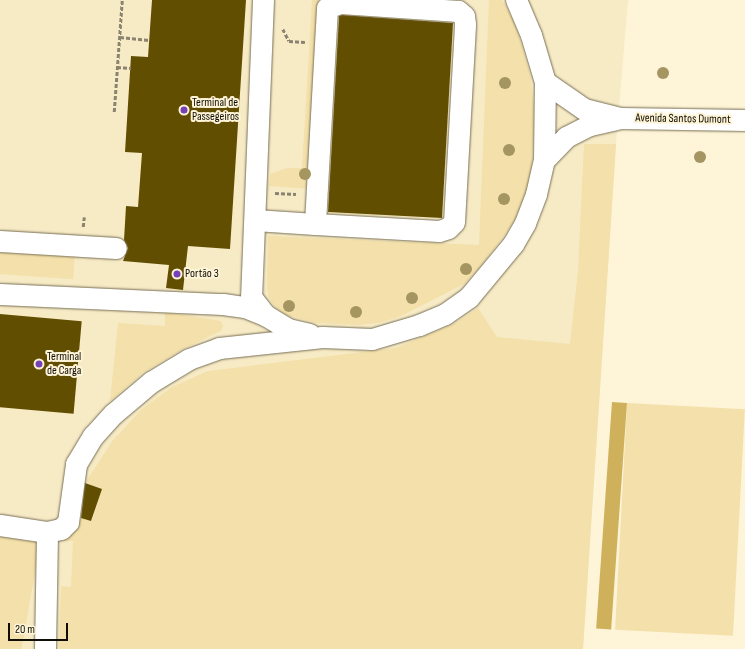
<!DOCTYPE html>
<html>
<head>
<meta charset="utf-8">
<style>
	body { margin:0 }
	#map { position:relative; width:745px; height:649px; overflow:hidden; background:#fef4d7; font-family:"Sofia Sans Condensed",sans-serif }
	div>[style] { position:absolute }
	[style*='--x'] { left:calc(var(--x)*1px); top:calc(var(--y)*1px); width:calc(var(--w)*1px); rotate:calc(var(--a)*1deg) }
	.built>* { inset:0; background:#f7ebc6 }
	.green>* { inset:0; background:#f3e0aa; transform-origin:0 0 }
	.forest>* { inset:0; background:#ceb15a; transform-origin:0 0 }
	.building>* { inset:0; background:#624e00; transform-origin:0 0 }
	.path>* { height:2.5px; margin-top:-1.25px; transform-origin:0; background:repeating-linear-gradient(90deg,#8a8370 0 4px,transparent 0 6px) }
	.roads { filter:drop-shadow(0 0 1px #776e54) drop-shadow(0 0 1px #776e54) }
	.minor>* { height:21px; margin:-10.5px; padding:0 10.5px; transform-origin:10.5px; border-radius:10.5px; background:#fff }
	.trees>* { width:12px; height:12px; margin:-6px; border-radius:50%; background:#a49561 }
	.dots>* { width:11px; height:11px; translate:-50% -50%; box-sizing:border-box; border:2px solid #fef4d7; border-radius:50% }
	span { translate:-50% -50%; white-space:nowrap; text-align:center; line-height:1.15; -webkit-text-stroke:4px #fef4d7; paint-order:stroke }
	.poi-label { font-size:12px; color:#100d04 }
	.left { translate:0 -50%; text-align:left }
	.street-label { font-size:12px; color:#100d04 }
	.scale { position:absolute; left:8px; top:623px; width:60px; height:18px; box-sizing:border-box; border:2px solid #100d04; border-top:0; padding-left:5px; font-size:12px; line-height:14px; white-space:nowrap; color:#100d04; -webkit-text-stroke:3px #fef4d7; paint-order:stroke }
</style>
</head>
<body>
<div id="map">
	<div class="built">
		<div style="clip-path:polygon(0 0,628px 0,616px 144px,583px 649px,0 649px)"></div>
	</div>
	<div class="green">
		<div style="clip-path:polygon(312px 0,319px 0,311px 189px,269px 186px,270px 174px,287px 168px,302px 168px)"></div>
		<div style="clip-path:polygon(489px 0,502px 0,515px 23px,530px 74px,535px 116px,532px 169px,523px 205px,511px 226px,482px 265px,464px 284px,399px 317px,378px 323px,357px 325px,317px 323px,286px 315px,276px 308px,269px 298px,267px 287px,268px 236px,479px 245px)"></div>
		<div style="clip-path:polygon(584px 144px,616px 144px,583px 649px,59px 649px,61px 586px,71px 587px,73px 541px,64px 541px,75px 516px,92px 521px,102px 489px,85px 483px,113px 440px,142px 409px,172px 387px,208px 371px,396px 348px,454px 324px,478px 308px,497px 337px,570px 344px,578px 271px)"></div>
		<div style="left:0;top:250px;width:75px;height:24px;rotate:4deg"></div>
		<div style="clip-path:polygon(165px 312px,221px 321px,223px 326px,221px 331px,183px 349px,144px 372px,110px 401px,118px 323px,165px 326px)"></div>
		<div style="left:627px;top:403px;width:118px;height:227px;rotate:3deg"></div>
		<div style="left:0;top:529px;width:42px;height:120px;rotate:10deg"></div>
	</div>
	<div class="forest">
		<div style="left:612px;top:402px;width:15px;height:227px;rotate:4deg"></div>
	</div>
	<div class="building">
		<div style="clip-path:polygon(152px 0,246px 0,230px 249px,188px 246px,183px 290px,166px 288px,169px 265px,123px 261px,128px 248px,124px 240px,126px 206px,138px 207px,142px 153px,125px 152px,131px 56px,148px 57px)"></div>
		<div style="clip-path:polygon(342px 15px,453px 23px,442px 218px,328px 212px,339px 16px)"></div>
		<div style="left:0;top:314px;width:82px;height:93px;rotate:5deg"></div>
		<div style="clip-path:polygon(85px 483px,102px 489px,91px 521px,81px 518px)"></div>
	</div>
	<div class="path">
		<div style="--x:283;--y:29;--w:13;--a:63"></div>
		<div style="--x:289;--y:41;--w:16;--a:4"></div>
		<div style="--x:120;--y:37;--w:29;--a:6"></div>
		<div style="--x:117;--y:67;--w:14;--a:4"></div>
		<div style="--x:114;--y:112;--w:112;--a:-85.9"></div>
		<div style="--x:275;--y:193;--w:21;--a:3"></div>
		<div style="--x:83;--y:227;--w:10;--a:-84"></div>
	</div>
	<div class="roads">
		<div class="minor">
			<div style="--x:263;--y:0;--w:297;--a:92.3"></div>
			<div style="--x:251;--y:297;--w:23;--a:52"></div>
			<div style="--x:265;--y:315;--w:27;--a:31"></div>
			<div style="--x:288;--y:329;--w:22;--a:13"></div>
			<div style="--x:545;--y:82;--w:47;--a:34.7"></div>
			<div style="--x:584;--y:109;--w:38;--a:14"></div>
			<div style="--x:621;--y:118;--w:124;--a:0.9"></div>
			<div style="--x:544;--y:160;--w:32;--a:-46"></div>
			<div style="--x:566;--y:137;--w:27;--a:-27"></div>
			<div style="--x:590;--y:125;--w:27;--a:-13"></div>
			<div style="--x:255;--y:220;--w:60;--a:3.8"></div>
			<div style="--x:315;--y:224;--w:124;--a:3.2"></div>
			<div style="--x:439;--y:231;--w:9;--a:-18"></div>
			<div style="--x:448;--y:228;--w:8;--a:-45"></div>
			<div style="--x:454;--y:222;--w:198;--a:-86.8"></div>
			<div style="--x:465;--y:24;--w:8;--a:-97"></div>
			<div style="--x:464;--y:16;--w:8;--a:-140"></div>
			<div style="--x:458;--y:11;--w:118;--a:-176.1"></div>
			<div style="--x:340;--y:3;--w:14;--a:159"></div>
			<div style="--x:327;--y:8;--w:216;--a:93.2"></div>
			<div style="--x:0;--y:241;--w:116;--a:3.5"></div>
			<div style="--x:0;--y:294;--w:223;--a:2.6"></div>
			<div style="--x:223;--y:304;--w:22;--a:8"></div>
			<div style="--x:245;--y:307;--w:22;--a:22"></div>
			<div style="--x:0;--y:525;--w:48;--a:8.5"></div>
			<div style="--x:45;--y:649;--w:117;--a:-89"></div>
			<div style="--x:47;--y:532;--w:14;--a:-12"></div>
			<div style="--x:61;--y:529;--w:10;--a:-45"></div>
			<div style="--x:68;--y:522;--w:59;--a:-82.1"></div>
			<div style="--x:76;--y:464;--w:33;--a:-59"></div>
			<div style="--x:93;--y:436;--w:30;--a:-48"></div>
			<div style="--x:113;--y:414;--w:50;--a:-40.1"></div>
			<div style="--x:151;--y:382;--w:44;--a:-31.2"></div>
			<div style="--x:189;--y:359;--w:32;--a:-20"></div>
			<div style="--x:219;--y:348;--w:104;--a:-6.1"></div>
			<div style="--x:322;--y:337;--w:50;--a:2.3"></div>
			<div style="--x:372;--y:339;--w:49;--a:-16.6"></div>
			<div style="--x:419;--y:325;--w:28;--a:-23"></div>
			<div style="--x:445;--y:314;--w:29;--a:-35"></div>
			<div style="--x:469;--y:297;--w:69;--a:-50.3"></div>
			<div style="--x:513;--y:244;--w:24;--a:-60"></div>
			<div style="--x:525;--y:223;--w:31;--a:-69"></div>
			<div style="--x:536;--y:194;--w:35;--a:-77"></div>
			<div style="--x:544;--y:160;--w:78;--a:-89.3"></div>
			<div style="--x:545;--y:82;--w:49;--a:-106.6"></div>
			<div style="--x:531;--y:35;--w:38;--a:-113"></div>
		</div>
	</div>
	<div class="trees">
		<div style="left:663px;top:73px"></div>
		<div style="left:505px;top:83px"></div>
		<div style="left:509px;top:150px"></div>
		<div style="left:700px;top:157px"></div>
		<div style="left:305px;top:174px"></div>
		<div style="left:504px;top:199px"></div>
		<div style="left:466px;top:269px"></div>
		<div style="left:412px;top:298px"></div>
		<div style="left:289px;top:306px"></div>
		<div style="left:356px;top:312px"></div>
	</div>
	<div class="dots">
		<div style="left:184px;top:110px;background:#7740b7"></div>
		<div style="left:177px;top:274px;background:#7740b7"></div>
		<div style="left:39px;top:364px;background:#7740b7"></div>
	</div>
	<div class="poi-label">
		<span class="left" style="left:192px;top:110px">Terminal de<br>Passegeiros</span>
		<span class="left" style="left:185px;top:274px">Portão 3</span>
		<span class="left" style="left:47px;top:364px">Terminal<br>de Carga</span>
	</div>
	<div class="street-label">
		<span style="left:683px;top:119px;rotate:1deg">Avenida Santos Dumont</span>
	</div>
	<div class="scale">20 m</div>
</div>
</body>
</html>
